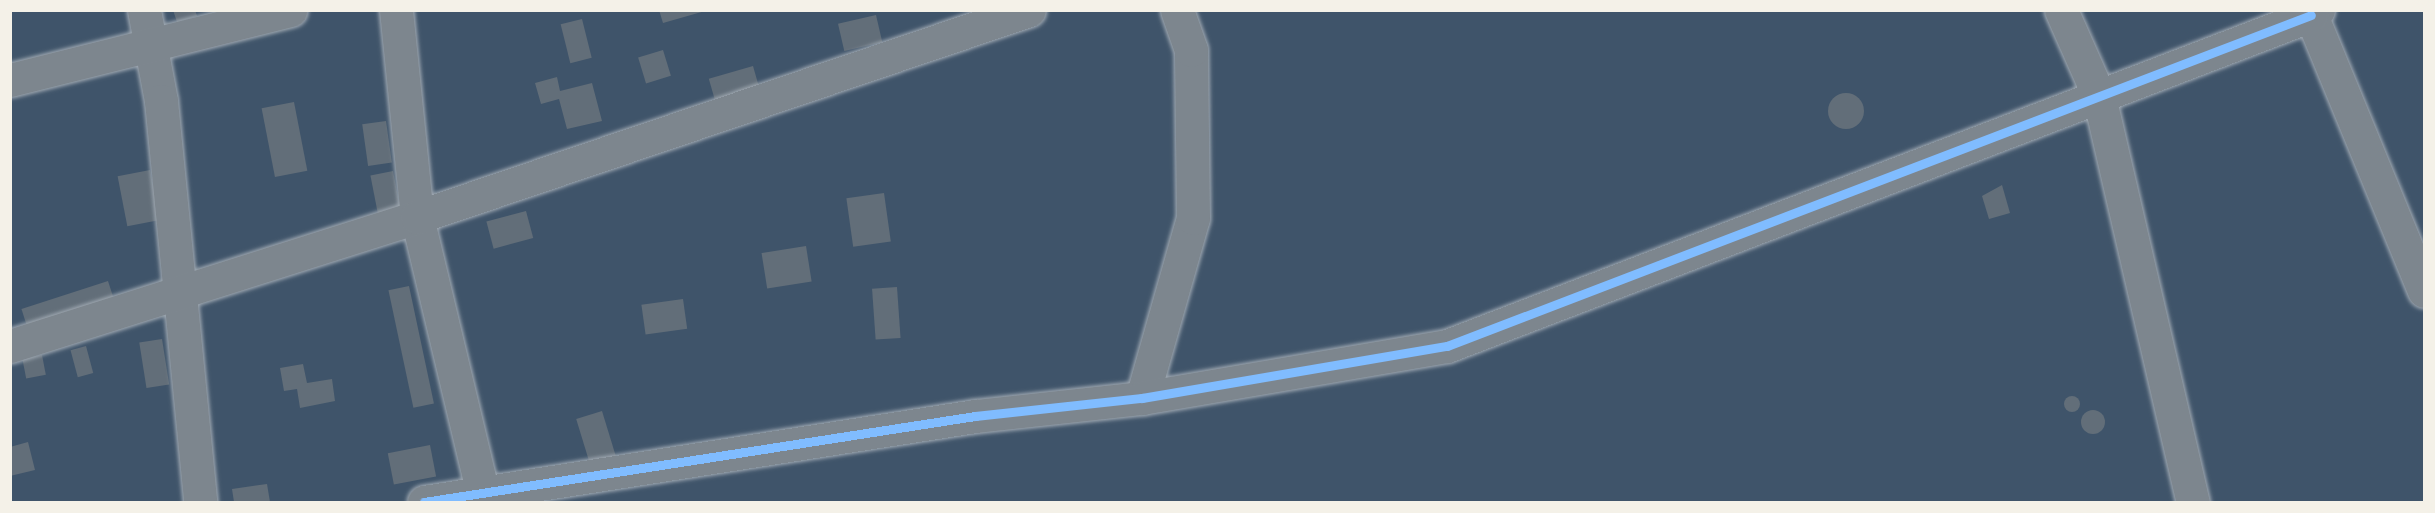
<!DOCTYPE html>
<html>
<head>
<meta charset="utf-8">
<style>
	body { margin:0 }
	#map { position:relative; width:2435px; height:513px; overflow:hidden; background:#3f546a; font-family:"Shantell Sans",sans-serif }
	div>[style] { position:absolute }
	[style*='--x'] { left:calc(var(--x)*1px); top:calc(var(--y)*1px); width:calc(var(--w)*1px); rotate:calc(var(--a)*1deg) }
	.building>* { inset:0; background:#626e79; transform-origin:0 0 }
	.round { border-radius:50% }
	.roads { filter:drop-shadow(0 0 2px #a0a9b2) drop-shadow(0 0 2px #a0a9b2) }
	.street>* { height:33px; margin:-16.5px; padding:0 16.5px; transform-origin:16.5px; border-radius:16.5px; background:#7d868e }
	.cycleway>* { height:9px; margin:-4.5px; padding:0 4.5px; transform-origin:4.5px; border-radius:4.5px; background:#80bcff }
	span { translate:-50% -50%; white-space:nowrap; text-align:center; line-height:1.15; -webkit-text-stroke:4.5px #1f4a7a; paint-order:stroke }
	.frame { position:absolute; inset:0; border:12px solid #f4f1e8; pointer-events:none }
</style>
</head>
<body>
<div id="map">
	<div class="building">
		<div style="clip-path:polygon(173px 10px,195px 10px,197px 16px,177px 22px)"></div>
		<div style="clip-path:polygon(659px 10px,705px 10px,705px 11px,663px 23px)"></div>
		<div style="left:876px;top:15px;width:28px;height:39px;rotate:77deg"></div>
		<div style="left:582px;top:19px;width:40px;height:22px;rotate:76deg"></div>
		<div style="left:663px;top:50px;width:27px;height:26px;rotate:73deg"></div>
		<div style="left:753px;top:66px;width:22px;height:46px;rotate:74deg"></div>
		<div style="clip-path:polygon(557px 77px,560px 91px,592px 83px,602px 121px,567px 129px,559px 99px,541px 104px,535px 83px)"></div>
		<div class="round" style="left:1828px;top:93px;width:36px;height:36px"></div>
		<div style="left:294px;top:102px;width:70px;height:33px;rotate:79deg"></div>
		<div style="left:386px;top:121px;width:42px;height:24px;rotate:82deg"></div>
		<div style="left:150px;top:170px;width:51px;height:33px;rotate:79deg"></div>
		<div style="left:393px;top:171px;width:43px;height:23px;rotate:79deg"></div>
		<div style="clip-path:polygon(2002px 185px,2010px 213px,1989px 219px,1982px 196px)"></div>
		<div style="left:884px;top:193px;width:49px;height:38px;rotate:82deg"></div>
		<div style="left:526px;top:211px;width:28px;height:41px;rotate:75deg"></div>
		<div style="left:806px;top:246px;width:36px;height:45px;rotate:81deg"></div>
		<div style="left:108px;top:281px;width:19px;height:91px;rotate:72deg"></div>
		<div style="left:409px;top:286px;width:120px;height:21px;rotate:78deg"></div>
		<div style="left:897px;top:287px;width:51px;height:25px;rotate:86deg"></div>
		<div style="left:683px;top:299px;width:30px;height:42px;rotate:82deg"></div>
		<div style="left:162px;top:339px;width:46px;height:23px;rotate:81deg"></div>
		<div style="left:86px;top:346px;width:28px;height:16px;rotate:75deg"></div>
		<div style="left:42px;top:355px;width:20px;height:20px;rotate:79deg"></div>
		<div style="clip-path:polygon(303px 364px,307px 383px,332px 379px,335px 401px,300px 408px,297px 389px,284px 391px,280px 368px)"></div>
		<div class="round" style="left:2064px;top:396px;width:16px;height:16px"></div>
		<div class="round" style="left:2081px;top:410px;width:24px;height:24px"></div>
		<div style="left:602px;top:411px;width:49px;height:27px;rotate:73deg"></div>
		<div style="clip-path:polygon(28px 442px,35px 470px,10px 476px,10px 447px)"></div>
		<div style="left:430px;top:445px;width:32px;height:43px;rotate:79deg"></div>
		<div style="clip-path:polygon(267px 484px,270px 502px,234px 502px,232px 489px)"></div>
	</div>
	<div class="roads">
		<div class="street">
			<div style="--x:144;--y:10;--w:93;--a:79.4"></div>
			<div style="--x:161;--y:101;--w:403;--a:84.4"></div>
			<div style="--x:396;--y:10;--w:208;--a:84.2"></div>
			<div style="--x:417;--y:217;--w:293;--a:76.6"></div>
			<div style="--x:2061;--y:10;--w:94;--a:66.2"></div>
			<div style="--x:2099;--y:96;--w:417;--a:77"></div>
			<div style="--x:2318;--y:10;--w:9;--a:144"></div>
			<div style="--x:2311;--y:15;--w:298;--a:67.7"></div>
			<div style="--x:10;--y:80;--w:289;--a:-14"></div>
			<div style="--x:10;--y:346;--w:427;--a:-17.6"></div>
			<div style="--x:417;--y:217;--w:646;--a:-18.69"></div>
			<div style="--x:1142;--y:398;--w:187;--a:-74.2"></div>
			<div style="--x:1193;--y:218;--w:168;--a:-90.7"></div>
			<div style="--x:1191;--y:50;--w:42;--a:-109.3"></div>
			<div style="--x:424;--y:502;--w:558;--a:-8.87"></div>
			<div style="--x:975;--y:416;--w:168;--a:-6.2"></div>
			<div style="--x:1142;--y:398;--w:309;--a:-9.7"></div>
			<div style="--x:1447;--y:346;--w:925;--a:-20.96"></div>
		</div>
	</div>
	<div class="cycleway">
		<div style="--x:424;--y:502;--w:558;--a:-8.87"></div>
		<div style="--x:975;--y:416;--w:168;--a:-6.2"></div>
		<div style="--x:1142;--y:398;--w:309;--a:-9.7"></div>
		<div style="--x:1447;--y:346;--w:925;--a:-20.96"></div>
	</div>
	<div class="frame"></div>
</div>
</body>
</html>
